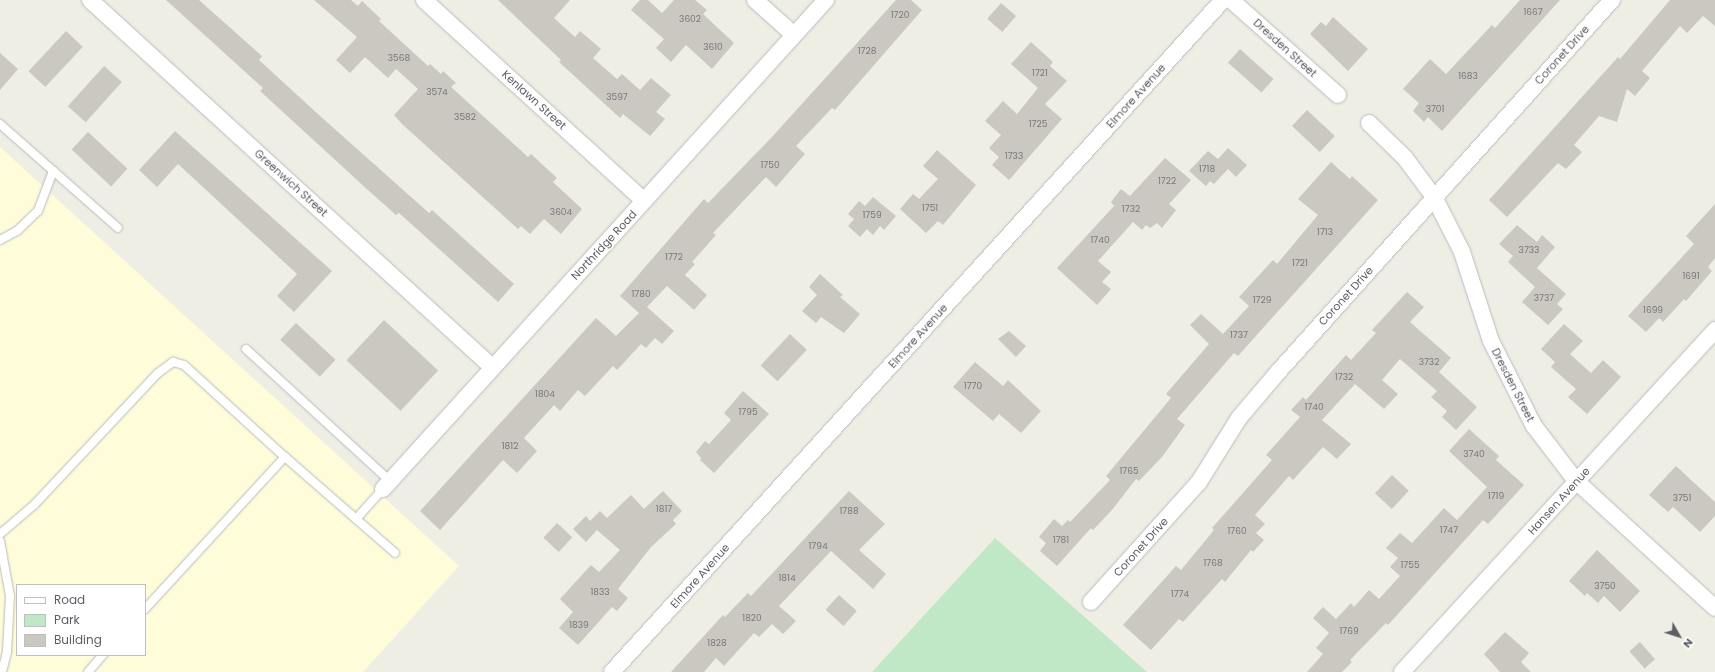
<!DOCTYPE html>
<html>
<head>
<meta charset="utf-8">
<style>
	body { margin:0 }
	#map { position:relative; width:1715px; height:672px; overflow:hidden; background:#efeee4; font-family:Poppins,sans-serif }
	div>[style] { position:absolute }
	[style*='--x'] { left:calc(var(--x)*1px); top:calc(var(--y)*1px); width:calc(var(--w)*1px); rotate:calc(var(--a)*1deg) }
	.commercial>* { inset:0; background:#fefcd9 }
	.green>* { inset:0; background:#c0e7c6 }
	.building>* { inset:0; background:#cac8c1; transform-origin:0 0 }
	.roads { filter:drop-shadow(0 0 1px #b9bbc0) drop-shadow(0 0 1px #b9bbc0) }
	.service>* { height:8px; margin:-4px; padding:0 4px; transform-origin:4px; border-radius:4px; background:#fff }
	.minor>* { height:16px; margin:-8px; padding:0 8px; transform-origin:8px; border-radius:8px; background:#fff }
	span { translate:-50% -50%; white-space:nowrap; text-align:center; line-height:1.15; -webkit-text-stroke:3.5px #fff; paint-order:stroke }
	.number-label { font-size:9px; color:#78787c }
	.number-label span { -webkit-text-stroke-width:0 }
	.street-label { font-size:11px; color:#5c5e65 }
	.legend { position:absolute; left:16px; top:584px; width:130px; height:72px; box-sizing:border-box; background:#fff; border:1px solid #bebfc1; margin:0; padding:5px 7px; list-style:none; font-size:12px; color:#5c5e65 }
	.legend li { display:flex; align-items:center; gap:8px; height:20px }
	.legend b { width:20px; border:1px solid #bebfc1 }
	.north { position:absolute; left:1659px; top:616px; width:40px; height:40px; -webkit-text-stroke:3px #fff; paint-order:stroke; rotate:129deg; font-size:11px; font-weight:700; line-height:16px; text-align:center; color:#5c5e65 }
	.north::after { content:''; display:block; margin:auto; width:14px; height:18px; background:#5c5e65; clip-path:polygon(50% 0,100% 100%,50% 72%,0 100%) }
</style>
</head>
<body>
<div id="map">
	<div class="commercial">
		<div style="clip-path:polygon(evenodd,0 147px,459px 566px,363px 672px,0 672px,0 147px,17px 585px,145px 585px,145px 655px,17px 655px,17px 585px)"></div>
	</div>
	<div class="green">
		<div style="clip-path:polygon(995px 538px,1147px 672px,872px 672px)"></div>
	</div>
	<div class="building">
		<div style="clip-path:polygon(166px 0,199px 0,262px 56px,259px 60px,319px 115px,429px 213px,432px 210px,514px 284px,498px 302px,399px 213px,396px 215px,369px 191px,260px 91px,263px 88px)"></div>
		<div style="clip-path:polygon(314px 0,351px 0,358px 6px,362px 1px,381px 19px,379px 21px,428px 66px,430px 64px,441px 74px,443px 71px,456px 83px,451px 87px,494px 126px,528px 157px,531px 154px,557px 178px,553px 182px,582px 209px,561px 234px,544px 219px,530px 234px,521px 226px,518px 229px,402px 124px,394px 115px,418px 89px,396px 69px,388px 78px,365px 57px,350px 73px,336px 60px,357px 37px)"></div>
		<div style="clip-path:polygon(498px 0,570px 0,554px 18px,575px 37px,580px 31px,601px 49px,593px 58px,617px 79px,622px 74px,640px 90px,651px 78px,671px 95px,656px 112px,665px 119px,650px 136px,623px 114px,620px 118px,559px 62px,561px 60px)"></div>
		<div style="clip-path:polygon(640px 0,648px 0,662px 13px,674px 0,695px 0,707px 10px,703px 14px,734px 43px,712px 69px,686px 45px,671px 62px,656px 48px,664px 39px,631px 10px)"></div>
		<div style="clip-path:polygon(896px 0,911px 0,922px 10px,835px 110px,832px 108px,796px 146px,805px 154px,776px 187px,766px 177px,713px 233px,716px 235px,692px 262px,695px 264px,685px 275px,707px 295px,694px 310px,667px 286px,647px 307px,674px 331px,662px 344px,655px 338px,646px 348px,641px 344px,617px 370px,613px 366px,585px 396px,578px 390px,560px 411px,554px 405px,524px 438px,537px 451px,517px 473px,503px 460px,440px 530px,420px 511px,596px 318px,616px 336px,639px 313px,620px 296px,704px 199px,708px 203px,771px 138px)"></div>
		<div style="clip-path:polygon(1520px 0,1560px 0,1442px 131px,1428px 117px,1424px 122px,1413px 111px,1419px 103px,1403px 89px,1430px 59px,1446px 74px,1492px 25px,1495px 28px)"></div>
		<div style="clip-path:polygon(1670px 0,1715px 0,1715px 26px,1703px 16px,1687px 33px,1680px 26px,1642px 71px,1650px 78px,1635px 96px,1627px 89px,1617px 122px,1599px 116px,1574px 145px,1582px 152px,1566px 169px,1558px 163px,1507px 217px,1489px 200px,1618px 57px,1620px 59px)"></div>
		<div style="left:1001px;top:3px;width:20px;height:21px;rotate:41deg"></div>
		<div style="clip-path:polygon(1333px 17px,1368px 49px,1348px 71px,1310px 34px,1321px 22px,1326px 26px)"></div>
		<div style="left:66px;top:31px;width:23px;height:55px;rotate:43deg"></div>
		<div style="clip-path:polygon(1031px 42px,1053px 62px,1050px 66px,1067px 81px,1045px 104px,1062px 119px,1009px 180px,992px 165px,999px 157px,989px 148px,1001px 135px,985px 121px,1003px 101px,1017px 114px,1038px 88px,1011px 64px)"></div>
		<div style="left:1240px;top:49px;width:45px;height:18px;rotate:42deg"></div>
		<div style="clip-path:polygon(0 53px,18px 69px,0 90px)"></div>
		<div style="left:104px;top:66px;width:24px;height:54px;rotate:42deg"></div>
		<div style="left:1307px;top:110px;width:38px;height:22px;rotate:43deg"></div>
		<div style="clip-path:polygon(175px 131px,332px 271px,294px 312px,277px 296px,297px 274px,232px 214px,178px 164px,157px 187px,139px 170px)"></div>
		<div style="left:88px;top:132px;width:54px;height:24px;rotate:43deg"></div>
		<div style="clip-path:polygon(1228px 148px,1247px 165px,1236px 177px,1228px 169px,1214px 184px,1210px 181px,1206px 186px,1189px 171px,1208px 151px,1218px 159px)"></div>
		<div style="clip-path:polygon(937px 150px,976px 185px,943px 225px,938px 221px,926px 233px,900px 209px,913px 194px,919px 199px,938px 179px,923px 166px)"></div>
		<div style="clip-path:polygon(1165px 158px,1191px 180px,1169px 204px,1176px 210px,1162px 228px,1157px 223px,1150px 228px,1146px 225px,1142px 230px,1133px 222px,1098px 261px,1111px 272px,1102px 282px,1111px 289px,1097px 305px,1057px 268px,1114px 206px,1111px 202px,1121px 189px,1130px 196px)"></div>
		<div style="clip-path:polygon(1331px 162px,1350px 179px,1352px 176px,1378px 200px,1238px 356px,1234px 353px,1177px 419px,1185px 425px,1162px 457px,1139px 481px,1136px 479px,1112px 510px,1093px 530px,1091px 528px,1057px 566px,1040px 551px,1046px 543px,1039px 537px,1054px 519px,1062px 526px,1068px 520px,1070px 522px,1110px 480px,1106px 476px,1171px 398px,1166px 394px,1209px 344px,1190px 325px,1201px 314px,1223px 334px,1249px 306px,1239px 297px,1273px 260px,1277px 264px,1318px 215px,1298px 199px)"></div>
		<div style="clip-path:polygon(873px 197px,896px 216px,884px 230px,880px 226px,873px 235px,867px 229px,860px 237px,848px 226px,854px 219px,848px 214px,859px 201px,865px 206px)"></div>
		<div style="clip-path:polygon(1715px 204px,1715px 258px,1708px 267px,1712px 271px,1686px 301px,1684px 299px,1663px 322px,1659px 318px,1646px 332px,1628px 316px,1694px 244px,1686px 236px)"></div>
		<div style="clip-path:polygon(1517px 225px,1537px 242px,1542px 235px,1555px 247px,1537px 268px,1566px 294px,1557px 304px,1563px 309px,1548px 325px,1522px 302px,1535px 287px,1508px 262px,1513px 256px,1499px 244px)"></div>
		<div style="clip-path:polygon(820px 274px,843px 295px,840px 297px,860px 314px,844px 333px,821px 317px,816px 323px,802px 311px,817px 295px,809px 287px)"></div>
		<div style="clip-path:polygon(1407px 292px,1424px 307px,1410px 322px,1451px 358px,1439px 372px,1477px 407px,1456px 430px,1442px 417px,1447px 411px,1431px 397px,1437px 391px,1400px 359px,1382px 380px,1398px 394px,1384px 409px,1355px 384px,1322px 420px,1351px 444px,1337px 459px,1323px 447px,1293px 480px,1289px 476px,1255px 515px,1265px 524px,1256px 533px,1264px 540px,1253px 552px,1251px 550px,1225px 582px,1222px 579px,1183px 622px,1179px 619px,1151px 650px,1123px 625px,1176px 566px,1181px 570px,1214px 530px,1212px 528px,1272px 460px,1266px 455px,1300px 417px,1291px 410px,1303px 397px,1306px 400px,1346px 355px,1351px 360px,1376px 333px,1372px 330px)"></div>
		<div style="left:384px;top:320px;width:74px;height:55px;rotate:43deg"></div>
		<div style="left:296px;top:323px;width:54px;height:23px;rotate:43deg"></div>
		<div style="clip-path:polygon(1564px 324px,1583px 341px,1570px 354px,1591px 373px,1603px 360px,1621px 377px,1587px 414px,1568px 397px,1576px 389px,1551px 367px,1555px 362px,1541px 349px)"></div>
		<div style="clip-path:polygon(1009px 331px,1026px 346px,1016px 357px,998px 339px)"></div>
		<div style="left:790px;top:334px;width:23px;height:43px;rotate:43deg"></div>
		<div style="clip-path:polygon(975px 362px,1003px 386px,1008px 380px,1041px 411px,1021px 433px,999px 414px,993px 421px,953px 387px)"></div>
		<div style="clip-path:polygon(743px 391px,769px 414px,714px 473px,700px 460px,701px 458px,696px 452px,705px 441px,709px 444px,731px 420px,724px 413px)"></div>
		<div style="clip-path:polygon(1469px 429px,1499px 456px,1496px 460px,1524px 485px,1488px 524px,1483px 520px,1388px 625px,1386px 623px,1350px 660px,1352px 662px,1342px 672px,1307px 672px,1323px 654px,1316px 648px,1329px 633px,1313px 618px,1323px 607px,1336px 619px,1351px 603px,1354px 607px,1369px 590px,1379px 599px,1400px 576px,1390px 567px,1398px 558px,1386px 548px,1400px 533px,1412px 543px,1444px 508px,1457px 520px,1487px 487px,1449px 451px)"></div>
		<div style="clip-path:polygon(1676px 466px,1715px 502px,1715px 516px,1700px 532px,1673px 507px,1668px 512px,1649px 495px)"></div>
		<div style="left:1392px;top:475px;width:23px;height:25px;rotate:43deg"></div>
		<div style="clip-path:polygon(663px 491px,682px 511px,673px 520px,676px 524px,651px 547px,618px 589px,628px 598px,617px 611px,612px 607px,578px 645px,559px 628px,573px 612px,560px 599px,591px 565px,599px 572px,620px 550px,597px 530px,586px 542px,573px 529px,586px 516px,590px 521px,600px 511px,607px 518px,631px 495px,644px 509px)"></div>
		<div style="clip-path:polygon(849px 491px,885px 524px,859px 550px,886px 574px,873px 589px,831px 551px,779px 606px,796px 621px,783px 634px,772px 624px,759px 637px,754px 633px,724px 666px,716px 658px,704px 672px,671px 672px,723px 615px,725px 617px,748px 593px,751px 596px)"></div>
		<div style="left:557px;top:523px;width:21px;height:20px;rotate:43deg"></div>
		<div style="clip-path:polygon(1597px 550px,1640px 591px,1620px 612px,1604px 596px,1598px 603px,1587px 593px,1585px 596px,1569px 581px)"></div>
		<div style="left:839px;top:595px;width:24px;height:20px;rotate:42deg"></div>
		<div style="clip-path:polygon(1505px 632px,1529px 653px,1521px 662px,1531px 672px,1500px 672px,1484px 654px)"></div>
		<div style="left:1640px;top:642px;width:23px;height:14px;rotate:49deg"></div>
	</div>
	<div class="roads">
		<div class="service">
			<div style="--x:0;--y:124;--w:157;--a:41.4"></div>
			<div style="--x:0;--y:240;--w:19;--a:-28"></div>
			<div style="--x:17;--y:231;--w:29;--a:-44"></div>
			<div style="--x:38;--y:211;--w:43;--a:-69.4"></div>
			<div style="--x:246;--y:349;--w:195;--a:42.5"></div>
			<div style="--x:356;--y:519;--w:40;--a:-48"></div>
			<div style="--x:0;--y:534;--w:45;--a:-40.5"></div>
			<div style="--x:34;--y:505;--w:181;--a:-46.8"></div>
			<div style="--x:158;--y:373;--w:19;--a:-36"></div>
			<div style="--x:173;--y:362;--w:11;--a:15"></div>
			<div style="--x:184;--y:365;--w:138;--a:42.4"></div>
			<div style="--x:0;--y:541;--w:56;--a:79.7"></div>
			<div style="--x:10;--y:596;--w:56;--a:93.1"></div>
			<div style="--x:7;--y:652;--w:21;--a:104"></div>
			<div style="--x:145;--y:609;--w:207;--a:-47.4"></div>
			<div style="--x:285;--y:457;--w:146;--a:41.1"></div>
			<div style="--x:88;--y:672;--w:23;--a:-49"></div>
		</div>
		<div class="minor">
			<div style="--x:90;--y:0;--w:544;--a:42.39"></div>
			<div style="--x:424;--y:0;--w:298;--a:42.4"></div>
			<div style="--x:755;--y:0;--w:52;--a:41.9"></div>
			<div style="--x:1231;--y:0;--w:143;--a:41.6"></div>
			<div style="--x:1369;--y:123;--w:50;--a:44.2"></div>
			<div style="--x:1405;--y:158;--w:49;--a:53.4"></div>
			<div style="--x:1434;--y:197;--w:62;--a:63"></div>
			<div style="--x:1462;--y:252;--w:94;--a:72"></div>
			<div style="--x:1491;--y:341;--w:95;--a:63.2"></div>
			<div style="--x:1534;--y:426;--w:69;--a:52.6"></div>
			<div style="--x:1576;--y:481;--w:188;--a:42.4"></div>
			<div style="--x:383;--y:489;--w:660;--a:-47.83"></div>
			<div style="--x:1091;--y:602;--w:161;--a:-48"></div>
			<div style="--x:1199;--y:482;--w:75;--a:-58"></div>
			<div style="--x:1239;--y:418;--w:62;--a:-49.6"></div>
			<div style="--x:1279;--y:371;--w:499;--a:-48.1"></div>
			<div style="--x:612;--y:672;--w:908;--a:-47.72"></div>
			<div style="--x:1402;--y:672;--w:464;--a:-47.5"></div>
		</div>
	</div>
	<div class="number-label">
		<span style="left:1533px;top:12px">1667</span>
		<span style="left:900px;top:15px">1720</span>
		<span style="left:690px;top:19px">3602</span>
		<span style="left:713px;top:47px">3610</span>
		<span style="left:867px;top:51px">1728</span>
		<span style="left:399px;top:58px">3568</span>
		<span style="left:1040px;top:73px">1721</span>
		<span style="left:1468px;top:76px">1683</span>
		<span style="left:437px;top:92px">3574</span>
		<span style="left:617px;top:97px">3597</span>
		<span style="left:1435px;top:109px">3701</span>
		<span style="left:465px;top:117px">3582</span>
		<span style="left:1038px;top:124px">1725</span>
		<span style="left:1014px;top:156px">1733</span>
		<span style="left:770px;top:165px">1750</span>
		<span style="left:1207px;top:169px">1718</span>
		<span style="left:1167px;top:181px">1722</span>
		<span style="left:930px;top:208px">1751</span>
		<span style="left:1131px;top:209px">1732</span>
		<span style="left:561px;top:212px">3604</span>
		<span style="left:872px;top:215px">1759</span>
		<span style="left:1325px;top:232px">1713</span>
		<span style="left:1100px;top:240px">1740</span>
		<span style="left:1529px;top:250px">3733</span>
		<span style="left:674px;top:257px">1772</span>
		<span style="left:1300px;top:263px">1721</span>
		<span style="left:1691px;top:276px">1691</span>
		<span style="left:641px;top:294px">1780</span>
		<span style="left:1544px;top:298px">3737</span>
		<span style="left:1262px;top:300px">1729</span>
		<span style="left:1653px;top:310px">1699</span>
		<span style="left:1239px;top:335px">1737</span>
		<span style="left:1429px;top:362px">3732</span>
		<span style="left:1344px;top:377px">1732</span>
		<span style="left:973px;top:386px">1770</span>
		<span style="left:545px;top:394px">1804</span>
		<span style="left:1314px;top:407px">1740</span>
		<span style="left:748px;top:412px">1795</span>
		<span style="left:510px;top:446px">1812</span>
		<span style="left:1474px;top:454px">3740</span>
		<span style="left:1129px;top:471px">1765</span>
		<span style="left:1496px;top:496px">1719</span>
		<span style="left:1682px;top:498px">3751</span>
		<span style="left:664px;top:509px">1817</span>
		<span style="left:849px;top:511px">1788</span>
		<span style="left:1449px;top:530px">1747</span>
		<span style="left:1237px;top:531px">1760</span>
		<span style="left:1061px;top:540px">1781</span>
		<span style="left:818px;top:546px">1794</span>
		<span style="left:1213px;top:563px">1768</span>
		<span style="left:1410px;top:565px">1755</span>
		<span style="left:787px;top:578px">1814</span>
		<span style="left:1605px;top:586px">3750</span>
		<span style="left:600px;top:592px">1833</span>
		<span style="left:1180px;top:594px">1774</span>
		<span style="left:752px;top:618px">1820</span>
		<span style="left:579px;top:625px">1839</span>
		<span style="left:1349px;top:631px">1769</span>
		<span style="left:717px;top:643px">1828</span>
	</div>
	<div class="street-label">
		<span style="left:1285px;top:48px;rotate:42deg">Dresden Street</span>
		<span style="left:1562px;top:55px;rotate:-48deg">Coronet Drive</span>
		<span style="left:1136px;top:96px;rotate:-48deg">Elmore Avenue</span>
		<span style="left:534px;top:100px;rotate:42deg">Kenlawn Street</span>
		<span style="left:291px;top:183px;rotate:42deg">Greenwich Street</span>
		<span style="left:604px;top:245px;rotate:-47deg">Northridge Road</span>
		<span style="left:1346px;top:296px;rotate:-48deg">Coronet Drive</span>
		<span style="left:918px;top:336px;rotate:-48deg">Elmore Avenue</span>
		<span style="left:1513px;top:385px;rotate:63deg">Dresden Street</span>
		<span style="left:1559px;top:501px;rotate:-48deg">Hansen Avenue</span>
		<span style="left:1141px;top:547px;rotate:-48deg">Coronet Drive</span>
		<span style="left:700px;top:576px;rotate:-48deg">Elmore Avenue</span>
	</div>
	<ul class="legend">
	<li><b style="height:5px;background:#fff"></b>Road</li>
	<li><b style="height:11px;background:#c0e7c6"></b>Park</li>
	<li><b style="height:11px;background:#cac8c1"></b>Building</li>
	</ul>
	<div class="north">N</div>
</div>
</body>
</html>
